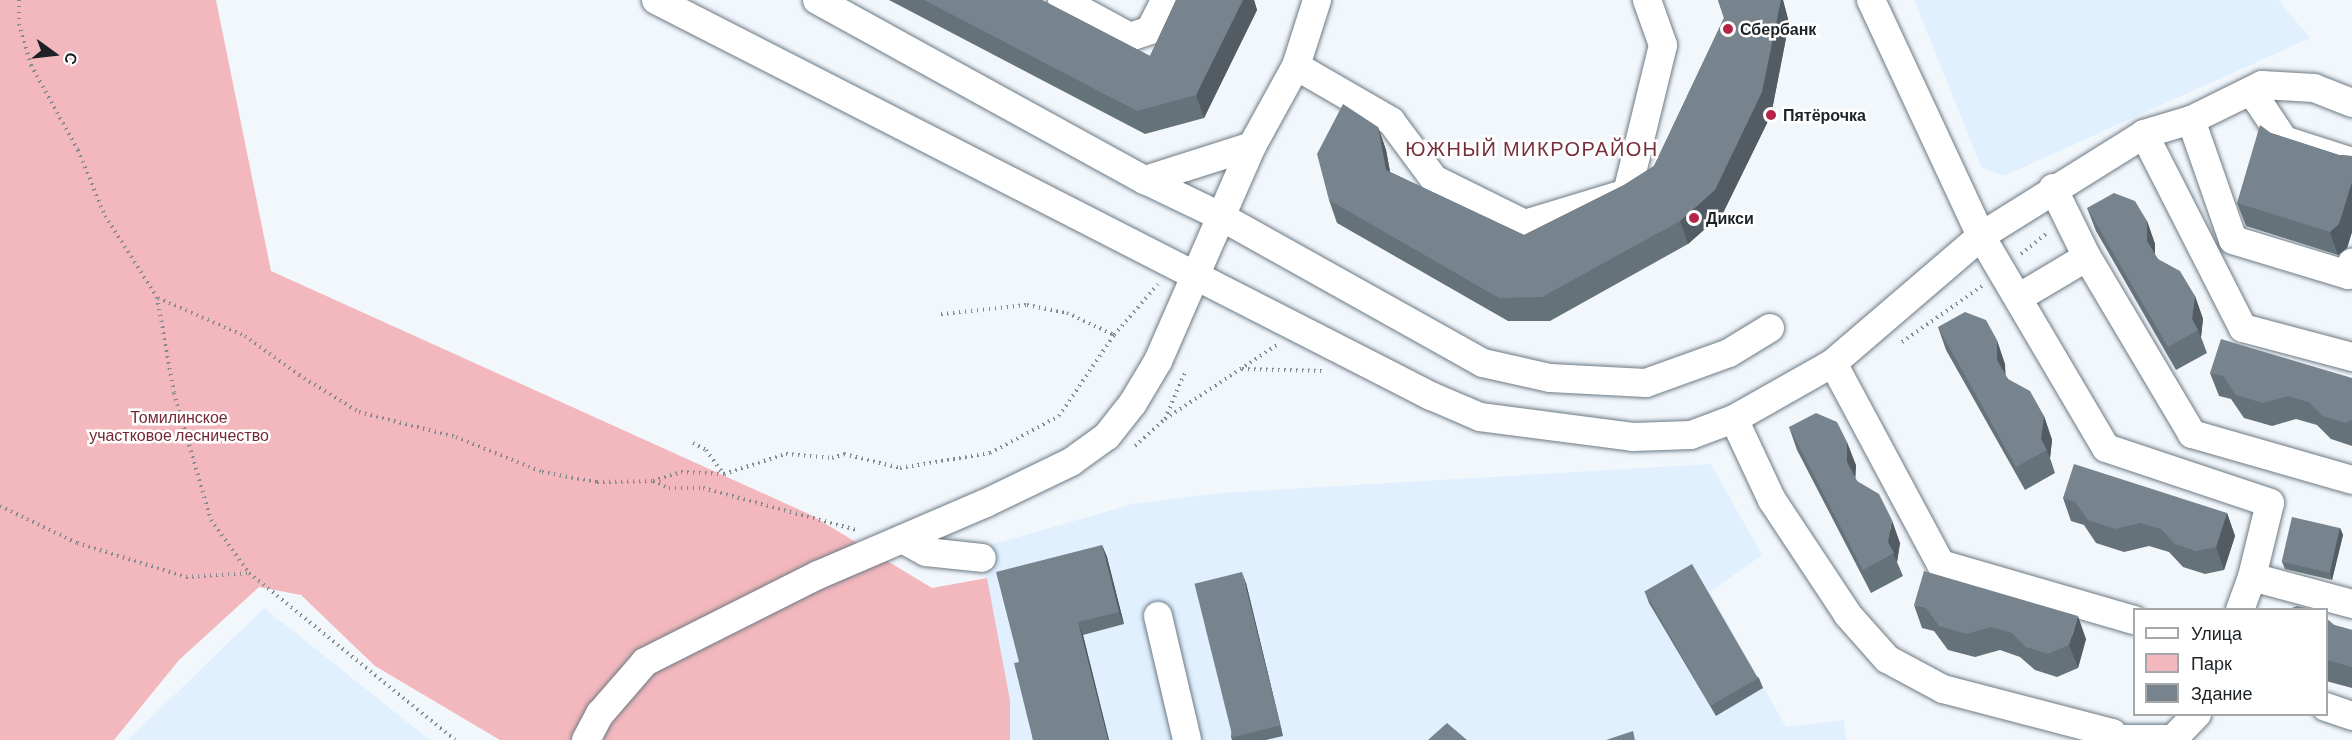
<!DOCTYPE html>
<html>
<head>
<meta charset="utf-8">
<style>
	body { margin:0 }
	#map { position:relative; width:2352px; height:740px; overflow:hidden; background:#f2f7fc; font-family:Barlow,sans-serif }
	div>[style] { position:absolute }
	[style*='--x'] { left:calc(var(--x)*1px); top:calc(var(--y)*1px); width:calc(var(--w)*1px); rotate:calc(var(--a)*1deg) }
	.built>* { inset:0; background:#e0f0ff }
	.green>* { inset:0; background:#f3b8bd }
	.path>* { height:4px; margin-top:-2px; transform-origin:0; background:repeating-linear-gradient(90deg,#858a8e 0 1.5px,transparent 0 6px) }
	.roads { filter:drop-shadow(0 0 2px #6d7a84) drop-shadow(0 0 2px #6d7a84) }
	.minor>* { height:28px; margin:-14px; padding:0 14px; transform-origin:14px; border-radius:14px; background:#fff }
	.wall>* { inset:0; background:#66727a }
	.shaded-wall>* { inset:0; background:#535c63 }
	.building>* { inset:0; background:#77848e; transform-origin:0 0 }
	.dots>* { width:16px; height:16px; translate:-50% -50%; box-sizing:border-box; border:3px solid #fff; border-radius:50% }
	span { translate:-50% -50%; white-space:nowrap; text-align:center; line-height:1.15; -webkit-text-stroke:5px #fff; paint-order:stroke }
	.poi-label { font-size:16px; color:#1d2226; font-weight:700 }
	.left { translate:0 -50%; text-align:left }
	.park-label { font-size:16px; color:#752836 }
	.quarter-label { font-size:20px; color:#77303b; letter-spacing:1.5px }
	.legend { position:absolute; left:2133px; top:608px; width:195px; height:108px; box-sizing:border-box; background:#fff; border:2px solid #a5a7a8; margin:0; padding:8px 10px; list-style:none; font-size:18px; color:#1d2226 }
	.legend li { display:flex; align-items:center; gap:12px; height:30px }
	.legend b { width:30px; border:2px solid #a5a7a8 }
	.north { position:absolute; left:24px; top:24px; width:60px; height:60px; -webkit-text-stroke:4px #fff; paint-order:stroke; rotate:105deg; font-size:16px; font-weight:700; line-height:24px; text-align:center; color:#1d2226 }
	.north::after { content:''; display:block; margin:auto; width:21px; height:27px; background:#1d2226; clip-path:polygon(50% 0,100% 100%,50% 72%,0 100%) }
</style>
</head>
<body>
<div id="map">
	<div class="built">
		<div style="clip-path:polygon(1914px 0,2278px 0,2310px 38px,2004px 176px,1981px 167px)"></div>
		<div style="clip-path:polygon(1711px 464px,1762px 555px,1710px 592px,1786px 727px,1844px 720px,1846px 740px,1010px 740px,1010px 700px,980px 548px,1133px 504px,1221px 493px)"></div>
		<div style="clip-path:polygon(264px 608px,430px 740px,128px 740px)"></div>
	</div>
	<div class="green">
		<div style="clip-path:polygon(0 0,216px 0,271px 271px,811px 515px,932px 588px,987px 578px,1010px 700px,1010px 740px,500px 740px,375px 666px,301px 595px,259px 587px,179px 660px,114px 740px,0 740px)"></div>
	</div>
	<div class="path">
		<div style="--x:19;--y:0;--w:24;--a:90"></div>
		<div style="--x:19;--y:24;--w:43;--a:73.7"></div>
		<div style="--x:31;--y:65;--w:97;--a:61.1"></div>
		<div style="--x:78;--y:150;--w:71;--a:67.8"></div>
		<div style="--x:105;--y:216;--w:96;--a:57.3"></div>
		<div style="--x:157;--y:297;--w:97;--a:80"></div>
		<div style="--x:174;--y:393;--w:132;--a:73.8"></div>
		<div style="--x:211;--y:520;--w:65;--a:54.4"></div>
		<div style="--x:249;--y:573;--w:265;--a:39"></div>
		<div style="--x:2021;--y:254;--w:35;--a:-39"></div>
		<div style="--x:158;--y:298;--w:95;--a:23.6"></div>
		<div style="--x:245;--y:336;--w:67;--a:35.8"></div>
		<div style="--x:299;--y:375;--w:70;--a:31.7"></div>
		<div style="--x:359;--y:412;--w:100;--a:14.5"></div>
		<div style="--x:456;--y:437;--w:93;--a:22.1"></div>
		<div style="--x:542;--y:472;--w:56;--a:10.3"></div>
		<div style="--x:597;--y:482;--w:56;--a:-1"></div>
		<div style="--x:653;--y:481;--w:17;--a:24"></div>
		<div style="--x:669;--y:488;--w:34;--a:0"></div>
		<div style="--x:703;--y:488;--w:160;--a:15.3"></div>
		<div style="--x:941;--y:314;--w:86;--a:-6"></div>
		<div style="--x:1027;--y:305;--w:41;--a:11.3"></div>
		<div style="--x:1067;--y:313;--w:52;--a:25.1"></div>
		<div style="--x:1902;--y:342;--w:98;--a:-35"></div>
		<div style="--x:1242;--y:369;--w:80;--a:1.4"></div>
		<div style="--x:1165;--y:419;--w:134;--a:-33.5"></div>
		<div style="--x:693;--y:443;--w:15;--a:28"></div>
		<div style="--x:706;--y:450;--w:29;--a:54"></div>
		<div style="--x:1135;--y:446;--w:40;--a:-42"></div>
		<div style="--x:1165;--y:419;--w:51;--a:-66.9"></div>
		<div style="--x:653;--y:481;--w:29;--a:-18"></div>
		<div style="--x:681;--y:472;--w:43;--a:2.7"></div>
		<div style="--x:724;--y:474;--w:65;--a:-17.9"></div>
		<div style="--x:786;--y:454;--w:46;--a:5"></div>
		<div style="--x:832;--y:458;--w:13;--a:-18"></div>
		<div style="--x:844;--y:454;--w:58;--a:14"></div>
		<div style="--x:900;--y:468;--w:91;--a:-9.5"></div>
		<div style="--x:990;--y:453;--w:78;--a:-28.2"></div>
		<div style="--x:1059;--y:416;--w:98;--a:-55.8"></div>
		<div style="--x:1114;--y:335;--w:67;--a:-49.2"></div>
		<div style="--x:0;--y:506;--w:85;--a:25.7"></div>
		<div style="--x:77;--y:543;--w:114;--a:17.3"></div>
		<div style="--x:186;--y:577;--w:63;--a:-3.6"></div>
	</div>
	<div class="roads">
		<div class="minor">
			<div style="--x:656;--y:0;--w:870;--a:27.07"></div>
			<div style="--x:1431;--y:396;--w:53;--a:23.2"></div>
			<div style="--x:1480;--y:417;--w:154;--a:7.4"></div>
			<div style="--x:1633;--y:437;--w:58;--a:-2"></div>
			<div style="--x:1691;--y:435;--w:46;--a:-20.4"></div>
			<div style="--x:1734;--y:419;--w:114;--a:-29.5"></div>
			<div style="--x:1833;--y:363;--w:195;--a:-40.6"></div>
			<div style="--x:1981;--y:236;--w:192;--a:-32"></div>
			<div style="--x:2144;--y:134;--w:49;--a:-16.6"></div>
			<div style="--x:2191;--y:120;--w:79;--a:-26.2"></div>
			<div style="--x:2262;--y:85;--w:52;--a:3.3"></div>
			<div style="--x:2314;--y:88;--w:41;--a:21.5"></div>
			<div style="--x:817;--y:0;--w:374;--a:28.8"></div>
			<div style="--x:1145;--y:180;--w:83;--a:25.6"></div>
			<div style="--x:1220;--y:216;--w:301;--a:29.2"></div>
			<div style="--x:1483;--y:363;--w:69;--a:12.6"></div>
			<div style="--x:1550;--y:378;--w:96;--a:3"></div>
			<div style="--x:1646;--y:383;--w:88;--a:-19.9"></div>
			<div style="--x:1729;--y:353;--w:48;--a:-31.4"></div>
			<div style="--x:1062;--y:0;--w:77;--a:28.6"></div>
			<div style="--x:1130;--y:37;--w:21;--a:-19"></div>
			<div style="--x:1150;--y:30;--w:34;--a:-63"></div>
			<div style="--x:1871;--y:0;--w:260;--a:65"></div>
			<div style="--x:1981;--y:236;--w:246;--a:59.5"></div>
			<div style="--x:2106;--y:448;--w:173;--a:18.5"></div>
			<div style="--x:2270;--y:503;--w:76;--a:103.7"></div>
			<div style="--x:2252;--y:577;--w:35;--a:110"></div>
			<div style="--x:1296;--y:66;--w:110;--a:30.1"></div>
			<div style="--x:1391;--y:121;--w:72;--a:53.4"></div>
			<div style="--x:1434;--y:179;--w:102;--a:26.3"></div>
			<div style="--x:1525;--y:224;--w:107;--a:-16.9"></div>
			<div style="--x:1627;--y:193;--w:152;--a:-76.3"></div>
			<div style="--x:1663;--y:45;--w:48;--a:-109.6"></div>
			<div style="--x:2252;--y:92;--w:58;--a:56.3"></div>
			<div style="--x:2284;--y:140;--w:71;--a:17.9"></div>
			<div style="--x:2191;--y:120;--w:127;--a:70.7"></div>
			<div style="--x:2233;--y:240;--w:120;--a:16.9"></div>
			<div style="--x:2348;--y:275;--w:13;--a:-72"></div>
			<div style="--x:2144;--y:134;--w:218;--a:63"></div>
			<div style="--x:2243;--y:328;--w:113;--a:14.9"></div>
			<div style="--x:1145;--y:180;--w:112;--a:-17.6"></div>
			<div style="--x:2053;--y:188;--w:77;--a:63.8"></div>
			<div style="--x:2087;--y:257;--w:206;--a:59.3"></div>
			<div style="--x:2192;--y:434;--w:166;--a:16"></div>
			<div style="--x:2018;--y:298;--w:80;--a:-30.7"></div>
			<div style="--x:1833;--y:363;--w:228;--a:61.8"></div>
			<div style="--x:1941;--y:564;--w:201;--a:16.2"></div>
			<div style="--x:1734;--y:419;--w:89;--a:64.9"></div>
			<div style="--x:1772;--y:500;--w:138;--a:56.5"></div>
			<div style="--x:1848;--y:615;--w:59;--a:48.4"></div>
			<div style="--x:1887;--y:659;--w:64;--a:28.2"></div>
			<div style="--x:1943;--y:689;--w:175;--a:14.6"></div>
			<div style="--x:2112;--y:733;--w:6;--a:72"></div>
			<div style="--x:2114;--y:739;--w:58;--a:0"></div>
			<div style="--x:904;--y:540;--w:25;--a:29"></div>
			<div style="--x:926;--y:552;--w:56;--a:6.1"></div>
			<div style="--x:2252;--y:577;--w:104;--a:15.1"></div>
			<div style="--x:1158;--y:616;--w:127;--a:76.8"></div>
			<div style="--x:2326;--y:707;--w:28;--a:19"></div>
			<div style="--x:586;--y:740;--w:30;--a:-62"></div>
			<div style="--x:600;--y:714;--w:69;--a:-49.1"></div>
			<div style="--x:645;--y:662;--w:194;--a:-26.7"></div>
			<div style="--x:818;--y:575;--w:181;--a:-23.2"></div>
			<div style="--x:984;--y:504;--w:97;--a:-25.8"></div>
			<div style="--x:1071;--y:462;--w:44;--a:-35.8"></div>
			<div style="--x:1107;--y:436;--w:42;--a:-51.8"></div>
			<div style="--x:1133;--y:403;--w:49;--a:-59.2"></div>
			<div style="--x:1158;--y:361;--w:235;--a:-66.4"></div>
			<div style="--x:1252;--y:146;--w:91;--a:-61.2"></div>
			<div style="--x:1296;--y:66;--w:69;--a:-72.3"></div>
			<div style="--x:2172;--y:740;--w:36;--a:-46"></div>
		</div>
	</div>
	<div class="wall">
		<div style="clip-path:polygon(889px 0,1042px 0,1150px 56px,1176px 0,1254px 0,1257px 10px,1204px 118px,1145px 134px)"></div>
		<div style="clip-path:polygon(1718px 0,1783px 0,1789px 23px,1771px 115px,1723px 213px,1688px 244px,1550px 321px,1508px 321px,1337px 223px,1329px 200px,1378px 127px,1386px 150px,1390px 172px,1524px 235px,1624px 185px,1654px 166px,1724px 18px)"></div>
		<div style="clip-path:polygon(2271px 133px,2339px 155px,2352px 156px,2352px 232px,2347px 248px,2338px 255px,2246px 226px,2237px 203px)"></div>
		<div style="clip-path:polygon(2087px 208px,2147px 221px,2155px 244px,2155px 255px,2158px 259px,2195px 296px,2203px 319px,2201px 337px,2207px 353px,2176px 370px,2096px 231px)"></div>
		<div style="clip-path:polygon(1938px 327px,2005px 364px,2005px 375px,2008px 379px,2044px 416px,2052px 440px,2050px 458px,2055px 473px,2025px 490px,1946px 350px)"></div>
		<div style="clip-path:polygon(2210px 373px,2352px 378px,2352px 446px,2331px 439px,2317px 425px,2296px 419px,2272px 426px,2244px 418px,2231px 399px,2219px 396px)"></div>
		<div style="clip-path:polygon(1789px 427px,1856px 465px,1855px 478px,1900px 543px,1897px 562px,1903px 576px,1871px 593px,1797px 450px)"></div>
		<div style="clip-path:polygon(2063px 498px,2227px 513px,2235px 536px,2224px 570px,2205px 574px,2183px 567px,2169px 552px,2149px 546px,2124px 552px,2096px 543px,2084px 525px,2071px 521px)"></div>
		<div style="clip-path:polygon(2340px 528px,2343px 535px,2332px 580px,2285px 569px,2282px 562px)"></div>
		<div style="clip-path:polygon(1102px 545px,1107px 557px,1124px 624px,1083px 635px,1109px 740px,1033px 740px,1019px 662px)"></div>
		<div style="clip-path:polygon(1246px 583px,1283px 736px,1266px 740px,1232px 740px,1231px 737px)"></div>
		<div style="clip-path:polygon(1645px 592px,1759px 678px,1763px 688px,1716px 716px,1649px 603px)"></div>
		<div style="clip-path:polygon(1914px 605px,2086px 639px,2078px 668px,2057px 677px,2035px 670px,2020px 657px,2000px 650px,1975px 657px,1948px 650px,1934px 631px,1922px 628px)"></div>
		<div style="clip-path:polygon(2326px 618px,2334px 625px,2352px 630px,2352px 688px,2326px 681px)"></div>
	</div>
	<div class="shaded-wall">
		<div style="clip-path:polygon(1242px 0,1254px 0,1257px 10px,1204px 118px,1196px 95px)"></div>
		<div style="clip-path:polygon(1781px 0,1783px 0,1789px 23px,1771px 115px,1723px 213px,1688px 244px,1680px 221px)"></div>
		<div style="clip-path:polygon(1378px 127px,1386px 150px,1394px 193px,1386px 170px)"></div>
		<div style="clip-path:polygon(2352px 182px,2352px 232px,2347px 248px,2338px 255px,2330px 232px)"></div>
		<div style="clip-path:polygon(2147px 221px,2155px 244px,2155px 264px,2147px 241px)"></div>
		<div style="clip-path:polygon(2195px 296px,2203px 319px,2201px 337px,2198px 330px,2192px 319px)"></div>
		<div style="clip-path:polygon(1997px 340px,2005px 364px,2006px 383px,1997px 360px)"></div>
		<div style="clip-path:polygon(2044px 416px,2052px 440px,2050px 458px,2041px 439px)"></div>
		<div style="clip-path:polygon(1847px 442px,1856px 465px,1855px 485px,1847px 462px)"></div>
		<div style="clip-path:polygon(2227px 513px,2235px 536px,2224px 570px,2216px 547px)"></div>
		<div style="clip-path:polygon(1892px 520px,1900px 543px,1897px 562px,1888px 542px)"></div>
		<div style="clip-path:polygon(2340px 528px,2343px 535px,2332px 580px,2330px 573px)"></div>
		<div style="clip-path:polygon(1102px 545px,1107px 557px,1124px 624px,1119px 612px)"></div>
		<div style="clip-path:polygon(1242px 572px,1246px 583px,1283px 736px,1280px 725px)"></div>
		<div style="clip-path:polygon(2078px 616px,2086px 639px,2078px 668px,2069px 645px)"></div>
		<div style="clip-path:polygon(1078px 622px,1083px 635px,1109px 740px,1108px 740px)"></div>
	</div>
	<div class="building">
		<div style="clip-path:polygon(924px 0,1042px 0,1150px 56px,1176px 0,1243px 0,1196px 95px,1137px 111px)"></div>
		<div style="clip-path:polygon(1718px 0,1781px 0,1762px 92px,1715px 190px,1680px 221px,1542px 297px,1499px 298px,1329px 200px,1317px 154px,1343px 104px,1378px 127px,1386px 170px,1524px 235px,1624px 185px,1654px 166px,1724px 18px)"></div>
		<div style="clip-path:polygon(2260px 125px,2271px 133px,2339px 155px,2352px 156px,2352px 182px,2339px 224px,2330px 232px,2237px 203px)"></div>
		<div style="clip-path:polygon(2114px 193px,2135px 201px,2147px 221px,2147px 241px,2158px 259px,2180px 271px,2195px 296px,2192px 319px,2198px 330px,2168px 347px,2087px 208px)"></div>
		<div style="clip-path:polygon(1965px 312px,1986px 320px,1997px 340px,1997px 360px,2008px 379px,2030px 391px,2044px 416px,2041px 439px,2047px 450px,2016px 467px,1938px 327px)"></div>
		<div style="clip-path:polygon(2221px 339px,2352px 378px,2352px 420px,2345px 423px,2323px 416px,2309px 402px,2288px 396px,2263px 403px,2236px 395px,2223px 376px,2210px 373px)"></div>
		<div style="clip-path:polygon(1816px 413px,1837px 422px,1847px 442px,1847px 462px,1857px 481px,1879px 494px,1892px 520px,1888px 542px,1894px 553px,1863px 570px,1789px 427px)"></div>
		<div style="clip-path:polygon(2074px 464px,2227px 513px,2216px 547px,2196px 551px,2175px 544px,2161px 529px,2140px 523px,2115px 529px,2088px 520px,2075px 502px,2063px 498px)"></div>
		<div style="left:2292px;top:517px;width:49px;height:46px;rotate:13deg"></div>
		<div style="clip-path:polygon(1102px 545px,1119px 612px,1078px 622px,1108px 740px,1033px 740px,1014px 663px,1019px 662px,996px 572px)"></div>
		<div style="left:1692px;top:564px;width:132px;height:55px;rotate:60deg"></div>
		<div style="clip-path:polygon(1924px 571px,2078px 616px,2069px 645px,2048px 654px,2026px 647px,2012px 633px,1991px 627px,1967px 634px,1939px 626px,1926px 608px,1914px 605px)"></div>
		<div style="left:1242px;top:572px;width:158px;height:49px;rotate:76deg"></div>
		<div style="clip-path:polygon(2297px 606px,2311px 609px,2289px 609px)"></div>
		<div style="clip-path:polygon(2326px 618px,2334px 625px,2352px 630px,2352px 667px,2326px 660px)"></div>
		<div style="clip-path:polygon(1447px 723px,1467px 740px,1428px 740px)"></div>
		<div style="clip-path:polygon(1633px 731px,1635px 740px,1606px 740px)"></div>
	</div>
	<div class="dots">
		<div style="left:1728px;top:29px;background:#b62449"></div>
		<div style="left:1771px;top:115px;background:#b62449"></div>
		<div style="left:1694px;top:218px;background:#b62449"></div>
	</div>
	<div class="poi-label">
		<span class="left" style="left:1740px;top:29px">Сбербанк</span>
		<span class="left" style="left:1783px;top:115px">Пятёрочка</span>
		<span class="left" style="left:1706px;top:218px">Дикси</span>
	</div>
	<div class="park-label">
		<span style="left:179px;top:426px">Томилинское<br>участковое лесничество</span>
	</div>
	<div class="quarter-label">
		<span style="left:1532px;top:148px">ЮЖНЫЙ МИКРОРАЙОН</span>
	</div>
	<ul class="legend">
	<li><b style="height:8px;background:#fff"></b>Улица</li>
	<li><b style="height:16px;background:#f3b8bd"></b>Парк</li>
	<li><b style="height:16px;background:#77848e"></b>Здание</li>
	</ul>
	<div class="north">С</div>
</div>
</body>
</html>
